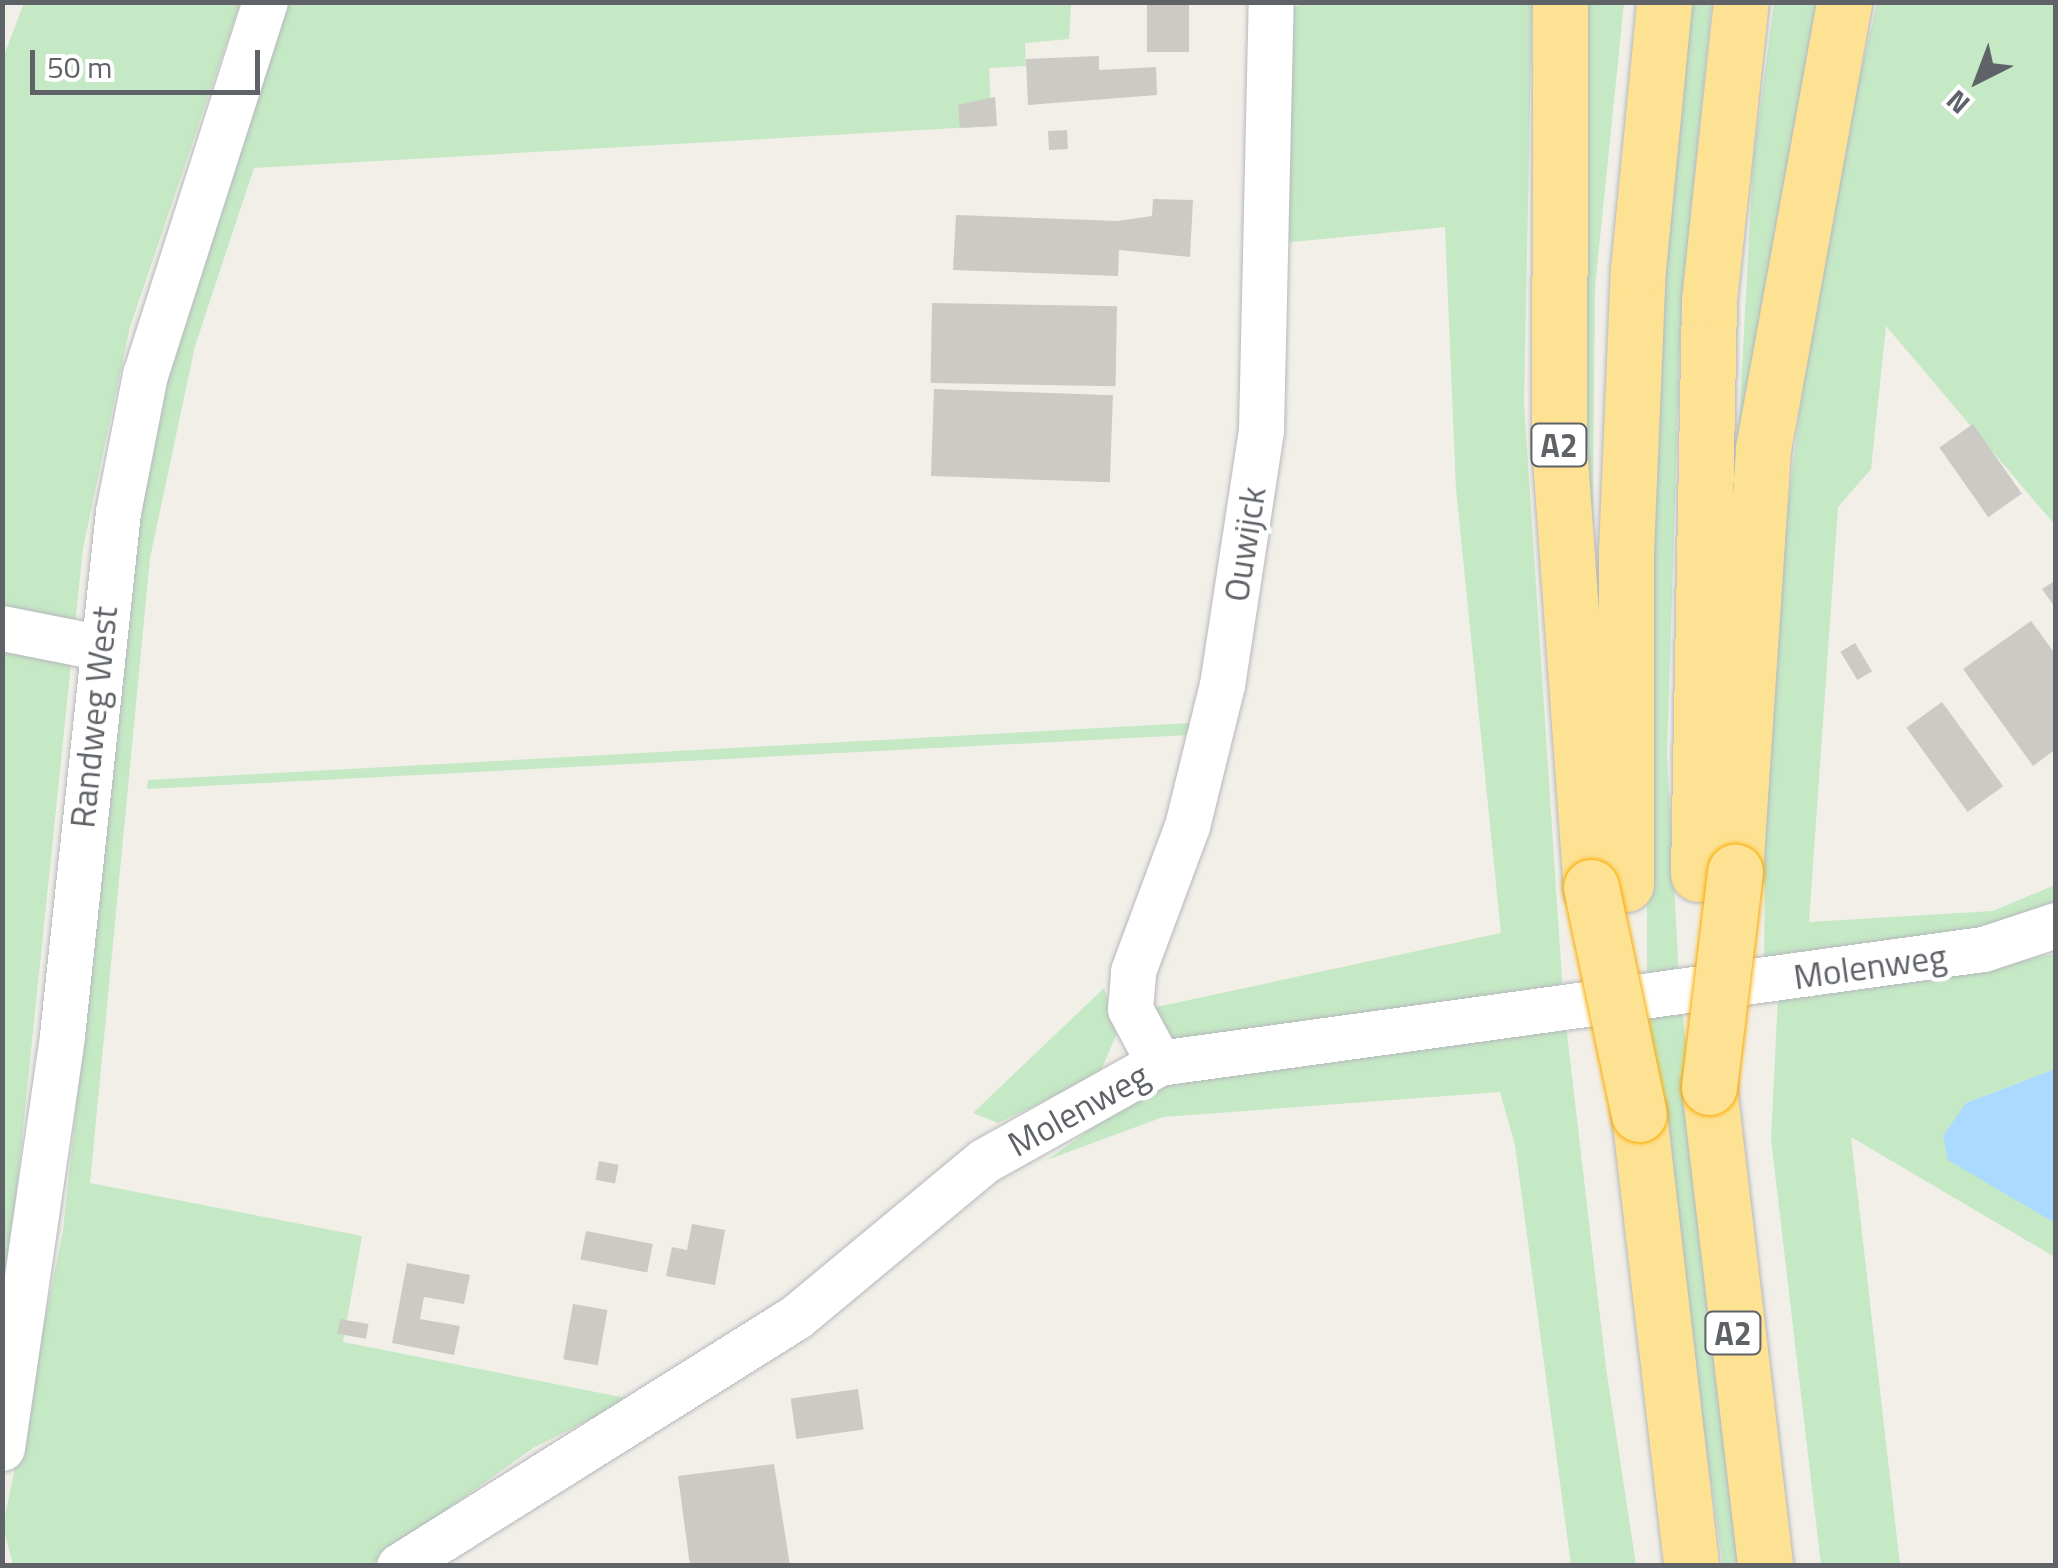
<!DOCTYPE html>
<html>
<head>
<meta charset="utf-8">
<style>
	body { margin:0 }
	#map { position:relative; width:2058px; height:1568px; overflow:hidden; background:#f1efe8; font-family:"Titillium Web",sans-serif }
	div>[style] { position:absolute }
	[style*='--x'] { left:calc(var(--x)*1px); top:calc(var(--y)*1px); width:calc(var(--w)*1px); rotate:calc(var(--a)*1deg) }
	.green>* { inset:0; background:#c5e8c5 }
	.water>* { inset:0; background:#aadaff }
	.building>* { inset:0; background:#cccac5; transform-origin:0 0 }
	.roads { filter:drop-shadow(0 0 2px #b5b8bc) drop-shadow(0 0 2px #b5b8bc) }
	.minor>* { height:45px; margin:-22.5px; padding:0 22.5px; transform-origin:22.5px; border-radius:22.5px; background:#fff }
	.highway>* { height:55px; margin:-27.5px; padding:0 27.5px; transform-origin:27.5px; border-radius:27.5px; background:#fde293 }
	.bridges { filter:drop-shadow(0 0 2px #f9ab00) drop-shadow(0 0 2px #f9ab00) }
	.highway-bridge>* { height:55px; margin:-27.5px; padding:0 27.5px; transform-origin:27.5px; border-radius:27.5px; background:#fde293 }
	span { translate:-50% -50%; white-space:nowrap; text-align:center; line-height:1.15; -webkit-text-stroke:9px #fff; paint-order:stroke }
	.shield-label span { padding:2px 8px; background:#fff; border:2px solid; border-radius:8px; -webkit-text-stroke-width:0 }
	.shield-label { font-size:32px; color:#5f6368; font-weight:700 }
	.street-label { font-size:35px; color:#5f6368 }
	.frame { position:absolute; inset:0; border:5px solid #5f6368; pointer-events:none }
	.north { position:absolute; left:1928px; top:30px; width:100px; height:100px; -webkit-text-stroke:8px #fff; paint-order:stroke; rotate:222deg; font-size:28px; font-weight:700; line-height:40px; text-align:center; color:#5f6368 }
	.north::after { content:''; display:block; margin:auto; width:35px; height:45px; background:#5f6368; clip-path:polygon(50% 0,100% 100%,50% 72%,0 100%) }
	.scale { position:absolute; left:30px; top:50px; width:230px; height:45px; box-sizing:border-box; border:5px solid #5f6368; border-top:0; padding-left:12px; font-size:30px; line-height:35px; white-space:nowrap; color:#5f6368; -webkit-text-stroke:8px #fff; paint-order:stroke }
</style>
</head>
<body>
<div id="map">
	<div class="green">
		<div style="clip-path:polygon(24px 3px,240px 3px,130px 327px,83px 548px,3px 1322px,3px 58px)"></div>
		<div style="clip-path:polygon(287px 3px,1071px 3px,1069px 39px,1025px 43px,1026px 66px,989px 68px,992px 126px,254px 168px,195px 346px,150px 558px,90px 1183px,362px 1236px,343px 1342px,631px 1399px,533px 1448px,370px 1565px,13px 1565px,3px 1526px,63px 1231px,148px 439px)"></div>
		<div style="clip-path:polygon(1304px 3px,1532px 3px,1524px 403px,1563px 994px,1177px 1046px,1147px 1009px,1501px 933px,1456px 489px,1445px 227px,1282px 243px,1290px 10px)"></div>
		<div style="clip-path:polygon(1575px 3px,1624px 3px,1595px 287px,1592px 591px,1582px 590px)"></div>
		<div style="clip-path:polygon(1674px 3px,1712px 3px,1681px 312px,1667px 755px,1679px 978px,1647px 982px,1647px 628px)"></div>
		<div style="clip-path:polygon(1774px 3px,1825px 3px,1730px 594px,1753px 162px)"></div>
		<div style="clip-path:polygon(1877px 3px,2055px 3px,2055px 525px,1886px 326px,1871px 469px,1838px 507px,1809px 922px,1993px 911px,2055px 885px,2055px 914px,1764px 967px,1767px 674px,1821px 240px)"></div>
		<div style="clip-path:polygon(1191px 723px,1188px 735px,147px 789px,148px 780px)"></div>
		<div style="clip-path:polygon(2055px 954px,2055px 1069px,1966px 1103px,2031px 1208px,2055px 1223px,2055px 1257px,1851px 1137px,1900px 1565px,1821px 1565px,1771px 1139px,1778px 997px)"></div>
		<div style="clip-path:polygon(1104px 988px,1117px 1033px,1099px 1075px,998px 1123px,973px 1113px)"></div>
		<div style="clip-path:polygon(1682px 1010px,1735px 1443px,1755px 1565px,1723px 1565px,1660px 1132px,1649px 1013px)"></div>
		<div style="clip-path:polygon(1566px 1025px,1606px 1368px,1636px 1565px,1571px 1565px,1515px 1145px,1500px 1092px,1163px 1117px,1047px 1160px,1151px 1087px)"></div>
	</div>
	<div class="water">
		<div style="clip-path:polygon(2055px 1069px,2055px 1223px,1948px 1160px,1943px 1136px,1966px 1103px)"></div>
	</div>
	<div class="building">
		<div style="left:1147px;top:2px;width:42px;height:50px"></div>
		<div style="clip-path:polygon(1099px 56px,1099px 70px,1156px 67px,1157px 95px,1028px 105px,1026px 59px)"></div>
		<div style="clip-path:polygon(995px 97px,997px 126px,960px 128px,958px 105px)"></div>
		<div style="left:1067px;top:130px;width:19px;height:19px;rotate:87deg"></div>
		<div style="clip-path:polygon(1153px 199px,1193px 200px,1190px 257px,1119px 250px,1118px 276px,953px 270px,956px 215px,1118px 221px,1152px 216px)"></div>
		<div style="left:932px;top:303px;width:185px;height:80px;rotate:1deg"></div>
		<div style="left:934px;top:389px;width:179px;height:87px;rotate:2deg"></div>
		<div style="left:1973px;top:424px;width:85px;height:41px;rotate:55deg"></div>
		<div style="clip-path:polygon(2056px 580px,2056px 609px,2042px 589px)"></div>
		<div style="clip-path:polygon(2031px 621px,2056px 655px,2056px 749px,2033px 766px,1963px 669px)"></div>
		<div style="left:1855px;top:643px;width:33px;height:17px;rotate:59deg"></div>
		<div style="left:1942px;top:702px;width:104px;height:44px;rotate:54deg"></div>
		<div style="left:599px;top:1161px;width:20px;height:19px;rotate:11deg"></div>
		<div style="clip-path:polygon(692px 1224px,725px 1230px,715px 1285px,666px 1276px,672px 1247px,687px 1250px)"></div>
		<div style="left:586px;top:1231px;width:68px;height:29px;rotate:11deg"></div>
		<div style="clip-path:polygon(407px 1263px,470px 1275px,464px 1304px,424px 1297px,420px 1319px,460px 1326px,454px 1355px,392px 1343px)"></div>
		<div style="left:573px;top:1304px;width:35px;height:56px;rotate:10deg"></div>
		<div style="left:340px;top:1319px;width:29px;height:15px;rotate:10deg"></div>
		<div style="left:858px;top:1389px;width:41px;height:68px;rotate:82deg"></div>
		<div style="clip-path:polygon(774px 1464px,790px 1566px,690px 1566px,678px 1476px)"></div>
	</div>
	<div class="roads">
		<div class="minor">
			<div style="--x:2;--y:628;--w:98;--a:11.2"></div>
			<div style="--x:1159;--y:1063;--w:61;--a:-118.2"></div>
			<div style="--x:1130;--y:1009;--w:38;--a:-85"></div>
			<div style="--x:1133;--y:971;--w:155;--a:-69.6"></div>
			<div style="--x:1187;--y:826;--w:145;--a:-76.1"></div>
			<div style="--x:1222;--y:685;--w:258;--a:-81.3"></div>
			<div style="--x:1261;--y:430;--w:428;--a:-88.7"></div>
			<div style="--x:2;--y:1448;--w:417;--a:-81.7"></div>
			<div style="--x:62;--y:1035;--w:526;--a:-83.89"></div>
			<div style="--x:118;--y:512;--w:140;--a:-78.9"></div>
			<div style="--x:145;--y:375;--w:392;--a:-72.2"></div>
			<div style="--x:399;--y:1566;--w:469;--a:-32.1"></div>
			<div style="--x:796;--y:1317;--w:244;--a:-39.7"></div>
			<div style="--x:984;--y:1161;--w:201;--a:-29.2"></div>
			<div style="--x:1159;--y:1063;--w:832;--a:-7.88"></div>
			<div style="--x:1983;--y:949;--w:77;--a:-18.2"></div>
		</div>
		<div class="highway">
			<div style="--x:1560;--y:2;--w:443;--a:90.1"></div>
			<div style="--x:1559;--y:445;--w:443;--a:85.9"></div>
			<div style="--x:1735;--y:872;--w:424;--a:-86.2"></div>
			<div style="--x:1763;--y:449;--w:454;--a:-79.7"></div>
			<div style="--x:1698;--y:874;--w:574;--a:-88.9"></div>
			<div style="--x:1709;--y:300;--w:300;--a:-83.9"></div>
			<div style="--x:1626;--y:884;--w:333;--a:-90"></div>
			<div style="--x:1626;--y:551;--w:282;--a:-87.6"></div>
			<div style="--x:1638;--y:269;--w:268;--a:-84.4"></div>
			<div style="--x:1709;--y:1087;--w:482;--a:83.3"></div>
			<div style="--x:1639;--y:1114;--w:455;--a:83.4"></div>
		</div>
	</div>
	<div class="bridges">
		<div class="highway-bridge">
			<div style="--x:1591;--y:887;--w:232;--a:78.1"></div>
			<div style="--x:1709;--y:1087;--w:217;--a:-83.1"></div>
		</div>
	</div>
	<div class="shield-label">
		<span style="left:1559px;top:445px">A2</span>
		<span style="left:1733px;top:1333px">A2</span>
	</div>
	<div class="street-label">
		<span style="left:1244px;top:544px;rotate:-81deg">Ouwijck</span>
		<span style="left:93px;top:717px;rotate:-84deg">Randweg West</span>
		<span style="left:1870px;top:966px;rotate:-8deg">Molenweg</span>
		<span style="left:1078px;top:1109px;rotate:-29deg">Molenweg</span>
	</div>
	<div class="frame"></div>
	<div class="north">N</div>
	<div class="scale">50 m</div>
</div>
</body>
</html>
